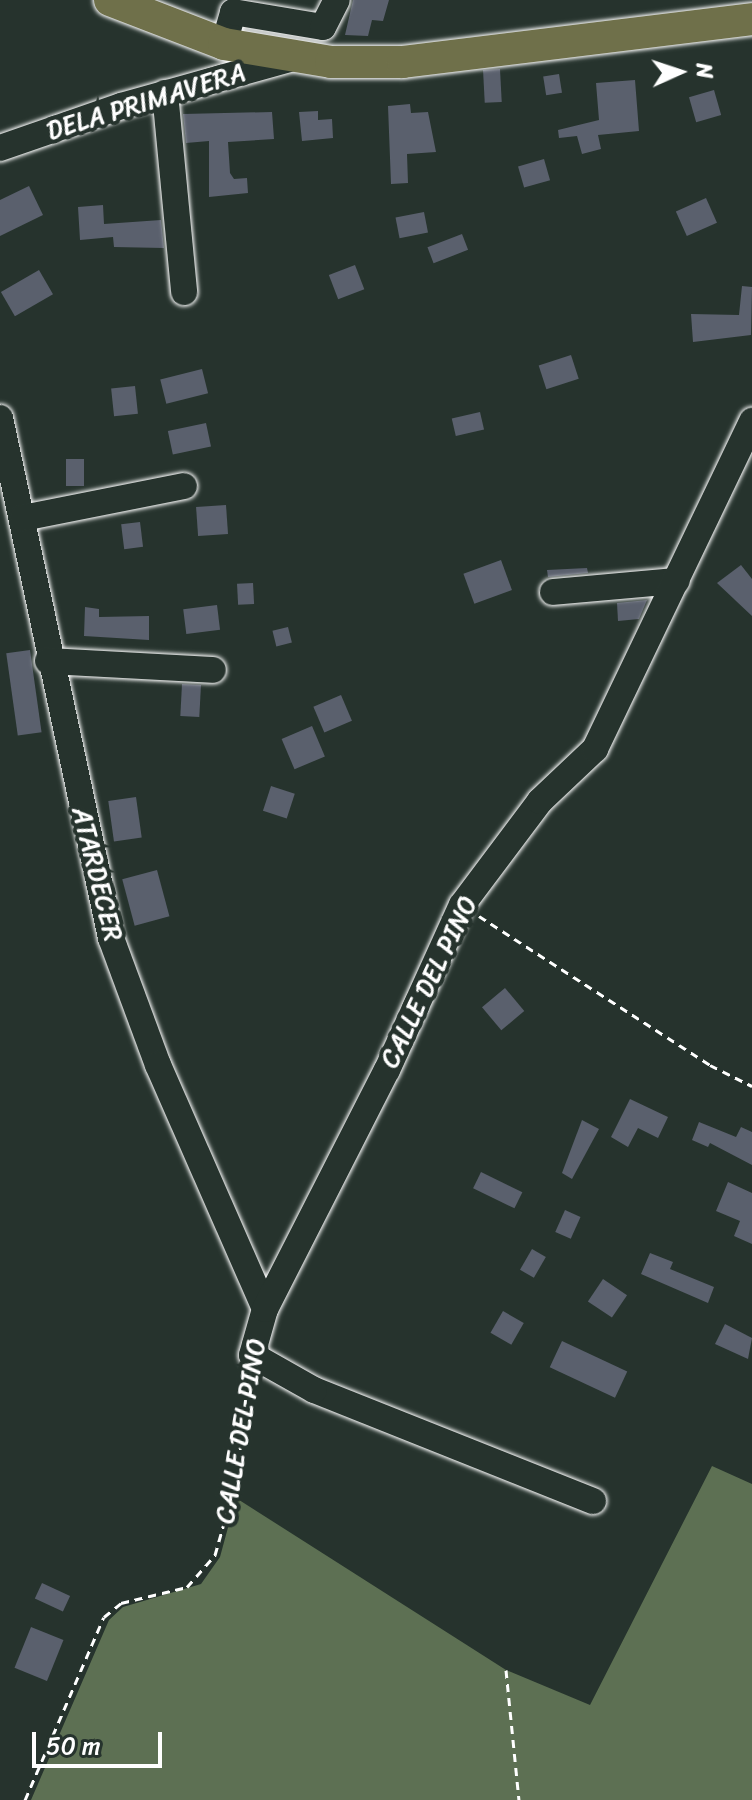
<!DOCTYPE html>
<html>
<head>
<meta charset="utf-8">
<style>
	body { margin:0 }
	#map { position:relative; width:752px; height:1800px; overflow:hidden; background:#26332d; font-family:Sriracha,sans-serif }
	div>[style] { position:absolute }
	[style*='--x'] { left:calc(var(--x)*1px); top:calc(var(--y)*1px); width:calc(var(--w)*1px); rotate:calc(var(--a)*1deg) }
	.green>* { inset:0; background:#5d7053 }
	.building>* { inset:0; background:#5a606d; transform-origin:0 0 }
	.path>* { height:3px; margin-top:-1.5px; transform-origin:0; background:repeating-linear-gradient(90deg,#fff 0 8px,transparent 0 14px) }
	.roads { filter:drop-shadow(0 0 2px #fff) drop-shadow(0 0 2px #fff) }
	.minor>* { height:26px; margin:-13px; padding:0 13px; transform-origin:13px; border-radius:13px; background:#26332d }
	.major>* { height:32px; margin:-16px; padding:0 16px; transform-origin:16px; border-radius:16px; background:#6f704a }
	span { translate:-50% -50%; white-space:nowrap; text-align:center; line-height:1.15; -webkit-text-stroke:8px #26332d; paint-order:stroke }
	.street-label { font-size:26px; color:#fff }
	.north { position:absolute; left:640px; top:32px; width:80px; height:80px; -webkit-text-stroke:6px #26332d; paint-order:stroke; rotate:87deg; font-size:22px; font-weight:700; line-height:32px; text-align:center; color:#fff }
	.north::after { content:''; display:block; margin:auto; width:28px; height:36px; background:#fff; clip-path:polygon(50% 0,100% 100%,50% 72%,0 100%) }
	.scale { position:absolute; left:32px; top:1732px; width:130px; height:36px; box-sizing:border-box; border:4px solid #fff; border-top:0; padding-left:10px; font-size:24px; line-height:28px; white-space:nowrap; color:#fff; -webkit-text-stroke:6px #26332d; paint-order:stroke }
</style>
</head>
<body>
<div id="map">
	<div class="green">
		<div style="clip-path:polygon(712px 1466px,752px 1484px,752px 1800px,31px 1800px,109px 1620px,123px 1607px,201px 1584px,220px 1557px,236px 1498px,506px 1670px,590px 1705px)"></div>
	</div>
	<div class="building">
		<div style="clip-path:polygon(353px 0,389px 0,383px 21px,372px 20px,368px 36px,345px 35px)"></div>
		<div style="left:500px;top:69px;width:33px;height:17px;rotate:87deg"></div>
		<div style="left:559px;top:74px;width:19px;height:16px;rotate:81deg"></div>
		<div style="clip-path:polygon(635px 80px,639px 131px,598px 135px,601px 149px,582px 154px,577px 136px,559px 138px,558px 130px,599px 120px,596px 83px)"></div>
		<div style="left:714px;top:90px;width:26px;height:26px;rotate:74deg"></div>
		<div style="clip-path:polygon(410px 104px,411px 113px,428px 112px,436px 152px,407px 154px,408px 183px,391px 184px,388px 106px)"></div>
		<div style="clip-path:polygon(318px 111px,318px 120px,332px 119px,333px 138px,302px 141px,299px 112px)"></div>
		<div style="clip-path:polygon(272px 112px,274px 139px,228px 142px,230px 173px,234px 179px,247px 178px,248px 193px,209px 197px,209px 141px,186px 143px,183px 114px)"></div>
		<div style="left:544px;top:159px;width:22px;height:27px;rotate:74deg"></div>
		<div style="clip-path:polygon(29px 186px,43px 215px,0 236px,0 200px)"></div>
		<div style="left:706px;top:198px;width:27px;height:33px;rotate:66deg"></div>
		<div style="clip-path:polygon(103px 205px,104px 224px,161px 220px,164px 248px,114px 247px,113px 237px,80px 240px,78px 207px)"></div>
		<div style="left:424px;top:212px;width:21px;height:29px;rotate:79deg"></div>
		<div style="left:462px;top:234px;width:17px;height:37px;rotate:69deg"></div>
		<div style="left:355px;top:265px;width:26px;height:28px;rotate:69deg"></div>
		<div style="left:39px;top:270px;width:28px;height:44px;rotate:60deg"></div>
		<div style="clip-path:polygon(742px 286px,752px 287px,751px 335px,693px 342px,691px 314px,739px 315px)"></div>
		<div style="left:571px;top:355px;width:25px;height:34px;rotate:72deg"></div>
		<div style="left:202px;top:369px;width:25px;height:43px;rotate:76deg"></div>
		<div style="left:135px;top:386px;width:28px;height:24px;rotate:84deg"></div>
		<div style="left:480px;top:412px;width:18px;height:29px;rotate:77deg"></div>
		<div style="left:206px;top:423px;width:24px;height:39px;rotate:78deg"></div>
		<div style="left:84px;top:459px;width:27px;height:18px;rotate:90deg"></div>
		<div style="left:226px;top:505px;width:29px;height:30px;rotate:86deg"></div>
		<div style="left:140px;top:522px;width:25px;height:19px;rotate:83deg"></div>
		<div style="left:501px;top:560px;width:32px;height:40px;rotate:70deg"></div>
		<div style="clip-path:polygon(741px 565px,752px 579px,752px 616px,717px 583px)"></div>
		<div style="clip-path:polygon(587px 568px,588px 573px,548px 577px,547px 570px)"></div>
		<div style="left:253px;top:583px;width:21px;height:16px;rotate:87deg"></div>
		<div style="clip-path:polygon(647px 600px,639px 619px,618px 621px,617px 603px)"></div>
		<div style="left:217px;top:605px;width:25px;height:34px;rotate:83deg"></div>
		<div style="clip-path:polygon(85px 607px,99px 609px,99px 617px,149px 616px,149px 640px,84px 636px)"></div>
		<div style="left:288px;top:627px;width:16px;height:16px;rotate:76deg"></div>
		<div style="left:30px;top:650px;width:83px;height:24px;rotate:82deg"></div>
		<div style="left:182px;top:684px;width:19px;height:32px;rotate:3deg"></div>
		<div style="left:341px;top:695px;width:28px;height:30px;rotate:67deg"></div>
		<div style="left:312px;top:726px;width:33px;height:33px;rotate:67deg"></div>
		<div style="left:271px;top:786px;width:25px;height:26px;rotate:18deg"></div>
		<div style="left:136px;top:797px;width:41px;height:28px;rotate:82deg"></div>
		<div style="left:157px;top:870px;width:48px;height:36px;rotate:75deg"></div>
		<div style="left:505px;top:988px;width:30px;height:30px;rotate:50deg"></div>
		<div style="clip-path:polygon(630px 1099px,668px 1117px,658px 1138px,638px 1128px,628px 1147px,611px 1137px)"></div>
		<div style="clip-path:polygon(582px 1120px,599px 1129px,572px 1179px,562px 1173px)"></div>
		<div style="clip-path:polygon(699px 1122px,736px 1137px,741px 1127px,752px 1132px,752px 1165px,710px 1143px,708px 1147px,692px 1140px)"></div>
		<div style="left:481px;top:1172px;width:46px;height:18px;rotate:26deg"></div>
		<div style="clip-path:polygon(728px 1182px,752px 1193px,752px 1244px,734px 1236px,740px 1221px,716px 1211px)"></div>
		<div style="left:565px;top:1210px;width:17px;height:24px;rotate:24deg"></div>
		<div style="left:532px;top:1249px;width:16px;height:24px;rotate:30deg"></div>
		<div style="clip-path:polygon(650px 1253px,673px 1262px,670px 1269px,714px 1287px,708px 1303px,641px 1274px)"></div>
		<div style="left:603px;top:1279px;width:29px;height:27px;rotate:34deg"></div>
		<div style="left:503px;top:1311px;width:24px;height:25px;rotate:30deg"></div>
		<div style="clip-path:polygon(725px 1324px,752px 1338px,748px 1359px,715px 1344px)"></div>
		<div style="left:562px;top:1341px;width:72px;height:29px;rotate:25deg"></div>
		<div style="left:42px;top:1583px;width:31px;height:17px;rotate:25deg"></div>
		<div style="left:31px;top:1627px;width:35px;height:44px;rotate:22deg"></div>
	</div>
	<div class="path">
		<div style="--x:479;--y:916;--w:275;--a:32.8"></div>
		<div style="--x:710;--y:1065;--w:47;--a:26.6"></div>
		<div style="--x:506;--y:1670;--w:131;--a:84.3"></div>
		<div style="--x:25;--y:1800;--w:199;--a:-66.7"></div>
		<div style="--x:104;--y:1617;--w:22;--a:-39"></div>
		<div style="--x:121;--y:1603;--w:68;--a:-13.6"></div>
		<div style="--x:187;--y:1587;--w:43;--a:-48.8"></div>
		<div style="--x:215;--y:1555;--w:81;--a:-74.2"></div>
		<div style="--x:237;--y:1477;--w:100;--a:-83.7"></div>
	</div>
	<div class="roads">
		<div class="minor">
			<div style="--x:224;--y:44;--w:33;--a:-74"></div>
			<div style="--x:233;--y:12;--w:91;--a:9.5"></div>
			<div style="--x:323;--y:27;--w:30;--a:-63"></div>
			<div style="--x:165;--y:93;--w:200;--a:84.5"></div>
			<div style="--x:0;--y:148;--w:128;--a:-19.1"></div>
			<div style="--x:121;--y:106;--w:179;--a:-15.6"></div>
			<div style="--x:0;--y:418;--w:532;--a:77.95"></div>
			<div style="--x:111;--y:938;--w:135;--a:69.7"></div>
			<div style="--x:158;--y:1065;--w:266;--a:66.3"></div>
			<div style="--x:23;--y:518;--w:164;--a:-11.2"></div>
			<div style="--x:553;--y:592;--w:124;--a:-5.1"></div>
			<div style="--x:48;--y:661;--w:165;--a:3.1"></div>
			<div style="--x:593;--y:1501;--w:300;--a:-158.3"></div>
			<div style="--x:314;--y:1390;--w:71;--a:-150.6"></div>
			<div style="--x:252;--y:1355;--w:48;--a:-74.2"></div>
			<div style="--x:265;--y:1309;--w:268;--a:-63"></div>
			<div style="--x:387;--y:1070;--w:181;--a:-65.6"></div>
			<div style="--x:462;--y:905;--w:130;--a:-53.1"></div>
			<div style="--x:540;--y:801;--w:76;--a:-43.4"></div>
			<div style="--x:595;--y:749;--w:364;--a:-64.4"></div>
		</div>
		<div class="major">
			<div style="--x:110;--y:0;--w:122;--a:21.1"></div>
			<div style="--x:224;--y:44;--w:109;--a:9.5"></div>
			<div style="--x:331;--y:62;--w:72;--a:0"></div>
			<div style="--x:403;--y:62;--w:352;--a:-7"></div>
		</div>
	</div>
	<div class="street-label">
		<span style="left:146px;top:102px;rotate:-17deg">DELA PRIMAVERA</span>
		<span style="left:97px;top:874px;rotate:76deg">ATARDECER</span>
		<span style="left:429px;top:982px;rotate:-64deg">CALLE DEL PINO</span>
		<span style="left:241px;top:1431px;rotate:-80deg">CALLE DEL PINO</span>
	</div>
	<div class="north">N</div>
	<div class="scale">50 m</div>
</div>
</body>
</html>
